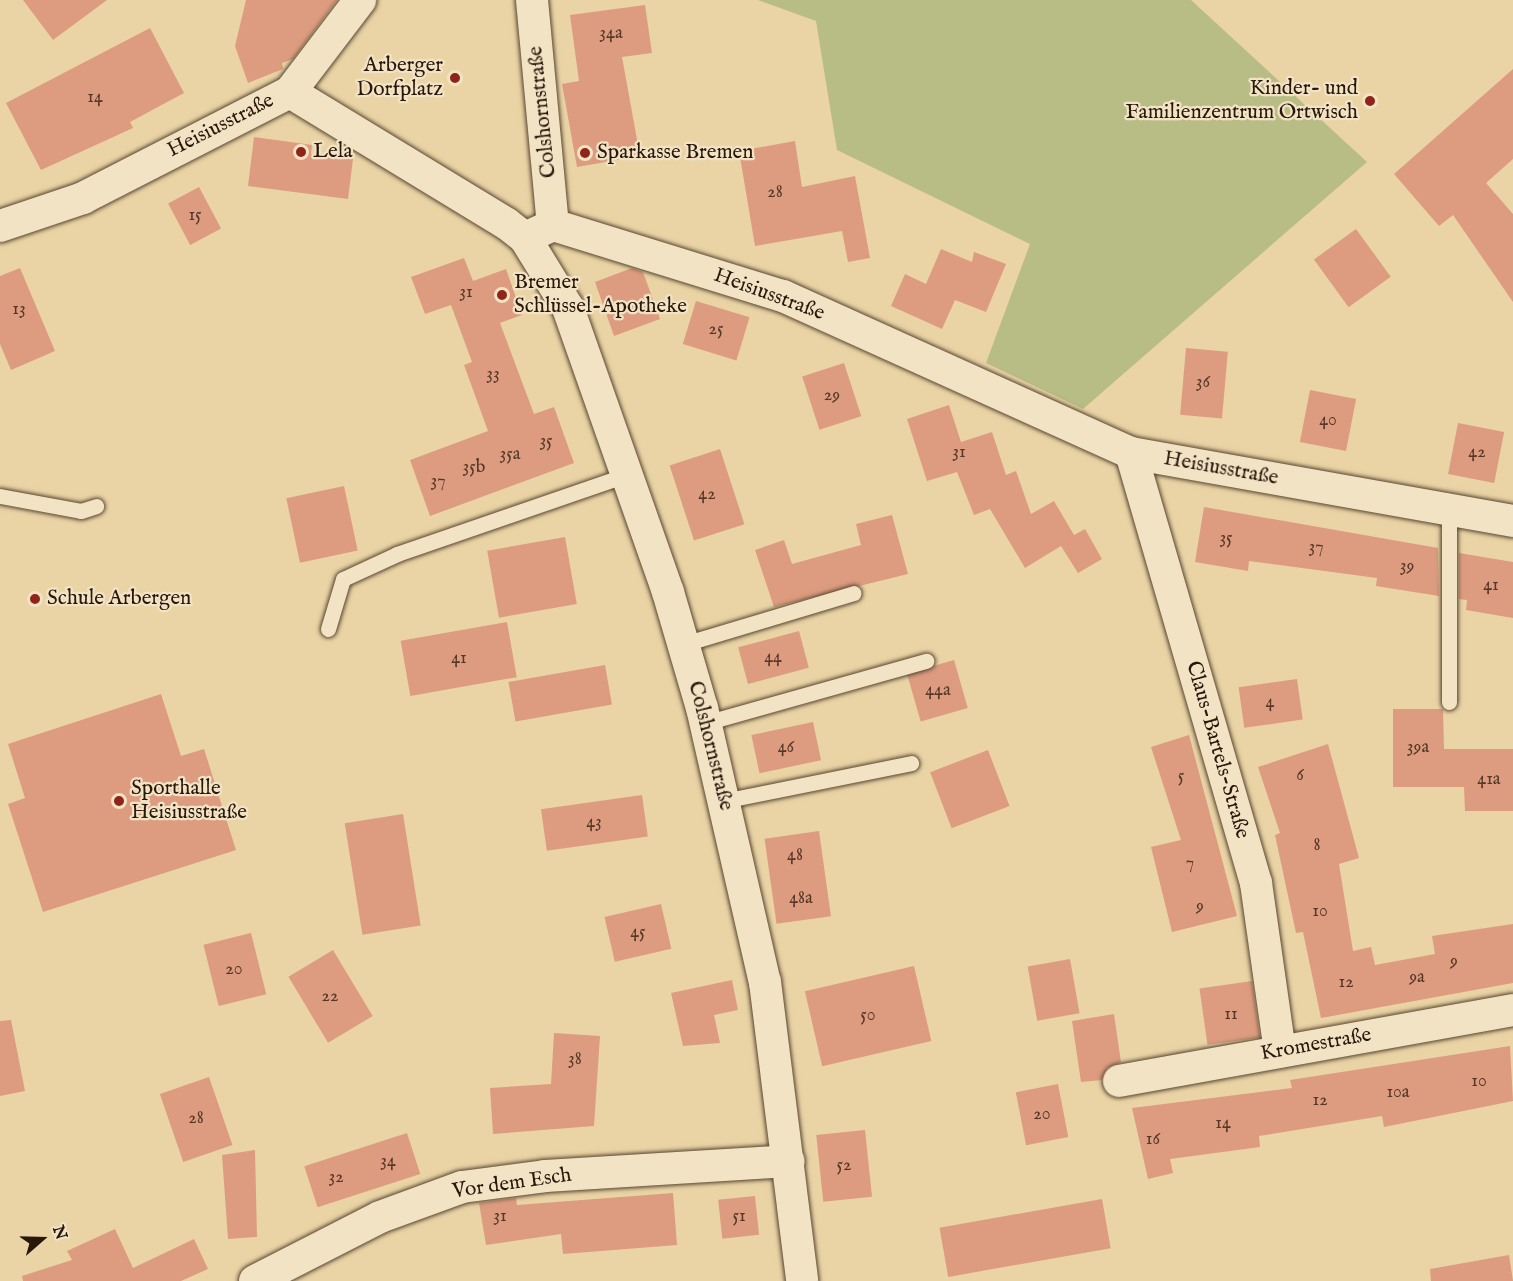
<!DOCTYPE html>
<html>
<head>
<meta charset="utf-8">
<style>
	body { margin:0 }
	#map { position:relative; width:1513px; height:1281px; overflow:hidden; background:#ead4a5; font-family:"IM FELL English",serif }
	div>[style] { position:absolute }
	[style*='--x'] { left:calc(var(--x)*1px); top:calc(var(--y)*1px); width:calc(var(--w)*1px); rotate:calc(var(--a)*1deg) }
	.green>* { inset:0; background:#b8bc85 }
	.building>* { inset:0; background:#dd9c7f; transform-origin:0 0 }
	.roads { filter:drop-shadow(0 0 2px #594632) drop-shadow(0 0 2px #594632) }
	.lane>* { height:15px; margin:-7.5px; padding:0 7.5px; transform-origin:7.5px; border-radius:7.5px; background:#f1e3c4 }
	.street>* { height:32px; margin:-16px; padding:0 16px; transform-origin:16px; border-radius:16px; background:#f1e3c4 }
	.dots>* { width:16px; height:16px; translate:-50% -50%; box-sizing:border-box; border:3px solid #f1e3c4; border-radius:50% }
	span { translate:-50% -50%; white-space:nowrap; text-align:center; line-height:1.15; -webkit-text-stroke:4.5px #f1e3c4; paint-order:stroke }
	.number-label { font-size:18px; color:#563829 }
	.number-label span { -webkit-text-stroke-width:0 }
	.poi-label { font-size:21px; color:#29170c }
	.right { translate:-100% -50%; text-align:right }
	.left { translate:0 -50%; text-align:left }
	.street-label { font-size:21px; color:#29170c }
	.north { position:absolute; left:12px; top:1209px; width:60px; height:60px; -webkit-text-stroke:4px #f1e3c4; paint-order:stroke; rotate:70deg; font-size:16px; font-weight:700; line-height:24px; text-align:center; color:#29170c }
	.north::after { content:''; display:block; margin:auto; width:21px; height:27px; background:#29170c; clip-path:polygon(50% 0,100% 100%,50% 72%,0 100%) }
</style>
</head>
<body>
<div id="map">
	<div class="green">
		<div style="clip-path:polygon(758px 0,1191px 0,1367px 162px,1083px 409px,986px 363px,1030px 244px,837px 150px,816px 21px)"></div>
	</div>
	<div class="building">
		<div style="clip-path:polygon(23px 0,107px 0,53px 40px)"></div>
		<div style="clip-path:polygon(246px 0,337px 0,293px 59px,282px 63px,283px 69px,248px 83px,235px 46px)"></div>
		<div style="clip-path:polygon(645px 5px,652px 53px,622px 57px,640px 156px,577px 167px,562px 84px,579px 81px,570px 15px)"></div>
		<div style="clip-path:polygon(150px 28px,184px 93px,130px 122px,133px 128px,41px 170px,6px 103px)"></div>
		<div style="clip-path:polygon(1513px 69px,1513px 159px,1486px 183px,1513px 214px,1513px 302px,1453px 215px,1439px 226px,1394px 174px)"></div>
		<div style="clip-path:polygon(254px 137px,312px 145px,311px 154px,353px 159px,348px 199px,248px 186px)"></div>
		<div style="clip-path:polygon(795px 141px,802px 187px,855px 176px,870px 258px,848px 262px,842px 231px,755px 246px,739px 151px)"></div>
		<div style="left:199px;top:187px;width:47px;height:35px;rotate:62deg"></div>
		<div style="left:1356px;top:229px;width:59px;height:52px;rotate:54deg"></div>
		<div style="clip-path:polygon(941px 249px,972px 262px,974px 252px,1006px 264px,986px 312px,955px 300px,942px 329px,891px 306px,905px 274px,926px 284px)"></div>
		<div style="clip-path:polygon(464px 258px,473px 281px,506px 269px,522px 315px,500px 323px,534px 414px,554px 407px,574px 463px,430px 516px,410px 460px,488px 431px,464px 365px,472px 362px,451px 305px,425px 314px,411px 277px)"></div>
		<div style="clip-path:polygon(20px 268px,55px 351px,11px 370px,0 344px,0 276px)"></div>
		<div style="clip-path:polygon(632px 268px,643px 272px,660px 319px,614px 336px,595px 282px)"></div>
		<div style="left:696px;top:301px;width:56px;height:45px;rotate:17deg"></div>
		<div style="left:1186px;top:348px;width:42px;height:67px;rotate:5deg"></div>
		<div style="left:844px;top:363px;width:56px;height:44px;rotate:72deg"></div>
		<div style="left:1310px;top:390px;width:47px;height:53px;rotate:11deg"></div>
		<div style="clip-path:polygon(949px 405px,961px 442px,992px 432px,1006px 475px,1016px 471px,1031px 514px,1054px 501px,1074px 535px,1085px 529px,1102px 559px,1078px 573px,1061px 546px,1025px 568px,990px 509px,974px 515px,957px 472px,927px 481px,907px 419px)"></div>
		<div style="left:1458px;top:423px;width:47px;height:52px;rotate:11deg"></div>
		<div style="left:720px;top:449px;width:79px;height:53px;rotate:72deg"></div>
		<div style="left:344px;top:486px;width:66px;height:59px;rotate:78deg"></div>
		<div style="clip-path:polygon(1204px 507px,1438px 548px,1439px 596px,1376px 586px,1377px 578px,1249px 561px,1248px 571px,1195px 562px)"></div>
		<div style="clip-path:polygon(892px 515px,908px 574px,774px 607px,755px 550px,784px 540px,792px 564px,861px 545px,856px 524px)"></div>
		<div style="left:565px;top:537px;width:68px;height:79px;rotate:80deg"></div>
		<div style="clip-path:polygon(1459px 553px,1513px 562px,1513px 618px,1466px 610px,1467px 600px,1459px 599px)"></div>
		<div style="left:507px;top:622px;width:56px;height:108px;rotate:80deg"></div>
		<div style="left:799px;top:631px;width:38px;height:63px;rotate:75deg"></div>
		<div style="left:954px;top:660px;width:50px;height:49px;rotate:74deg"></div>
		<div style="left:605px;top:665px;width:40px;height:98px;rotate:80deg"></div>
		<div style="left:1297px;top:679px;width:41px;height:59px;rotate:82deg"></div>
		<div style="clip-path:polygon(161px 694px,181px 756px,204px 749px,236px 850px,43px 912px,8px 804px,25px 798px,8px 744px)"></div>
		<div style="clip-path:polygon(1393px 709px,1443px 709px,1444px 749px,1513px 749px,1513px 811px,1465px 811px,1464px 787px,1393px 787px)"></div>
		<div style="left:813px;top:722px;width:39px;height:63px;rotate:78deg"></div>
		<div style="clip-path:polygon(1189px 735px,1237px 916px,1172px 932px,1151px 847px,1181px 840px,1151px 747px)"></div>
		<div style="clip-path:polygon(1328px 744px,1359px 858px,1339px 864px,1353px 951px,1371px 947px,1375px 965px,1435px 954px,1432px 936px,1513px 924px,1513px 983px,1321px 1018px,1303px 932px,1296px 933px,1275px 835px,1280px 833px,1258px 767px)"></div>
		<div style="left:988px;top:750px;width:60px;height:62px;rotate:69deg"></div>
		<div style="left:642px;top:795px;width:42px;height:102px;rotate:82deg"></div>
		<div style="left:403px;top:814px;width:113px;height:59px;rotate:81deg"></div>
		<div style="left:819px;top:831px;width:86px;height:55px;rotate:82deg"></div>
		<div style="left:661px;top:904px;width:46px;height:58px;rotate:77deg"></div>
		<div style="left:251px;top:933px;width:63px;height:49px;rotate:76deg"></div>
		<div style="left:333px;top:950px;width:77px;height:52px;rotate:59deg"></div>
		<div style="left:1070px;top:959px;width:55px;height:43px;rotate:80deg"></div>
		<div style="left:914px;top:966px;width:77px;height:112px;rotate:77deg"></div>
		<div style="clip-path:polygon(732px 980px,738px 1010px,714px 1015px,720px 1043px,683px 1046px,671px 993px)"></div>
		<div style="left:1252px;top:981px;width:57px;height:53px;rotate:82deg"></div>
		<div style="clip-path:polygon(1114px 1014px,1121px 1062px,1107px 1068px,1102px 1080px,1081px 1082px,1072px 1021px)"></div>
		<div style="clip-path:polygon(11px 1020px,25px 1091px,0 1096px,0 1021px)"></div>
		<div style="clip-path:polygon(554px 1033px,600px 1036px,594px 1126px,493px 1134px,490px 1088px,551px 1084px)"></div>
		<div style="clip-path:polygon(1510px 1046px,1513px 1101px,1384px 1127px,1382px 1116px,1259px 1136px,1260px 1147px,1170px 1159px,1173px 1173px,1148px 1179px,1132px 1108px,1292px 1088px,1290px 1080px)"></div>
		<div style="left:209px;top:1077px;width:72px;height:52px;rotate:71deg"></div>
		<div style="left:1058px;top:1084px;width:54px;height:43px;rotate:79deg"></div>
		<div style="left:865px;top:1130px;width:67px;height:49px;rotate:84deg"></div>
		<div style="left:407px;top:1133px;width:43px;height:108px;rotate:72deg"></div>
		<div style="clip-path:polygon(255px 1150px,257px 1237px,228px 1239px,222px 1155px)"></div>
		<div style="clip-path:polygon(673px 1193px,677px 1245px,563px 1254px,561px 1234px,486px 1245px,479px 1203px,516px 1198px,517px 1205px)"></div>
		<div style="left:755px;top:1196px;width:39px;height:37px;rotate:84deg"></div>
		<div style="left:1102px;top:1199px;width:50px;height:165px;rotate:80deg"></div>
		<div style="clip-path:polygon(115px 1229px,133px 1268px,194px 1239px,208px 1269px,181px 1281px,23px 1281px,22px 1276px,72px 1260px,67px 1251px)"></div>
		<div style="clip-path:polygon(1509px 1255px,1513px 1281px,1431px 1281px,1430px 1269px)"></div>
	</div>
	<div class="roads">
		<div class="lane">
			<div style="--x:0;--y:496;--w:82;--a:10.5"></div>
			<div style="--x:81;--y:511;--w:16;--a:-18"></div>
			<div style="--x:328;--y:629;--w:52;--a:-73.3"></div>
			<div style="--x:343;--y:579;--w:60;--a:-24.8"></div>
			<div style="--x:397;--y:554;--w:243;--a:-19"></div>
			<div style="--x:684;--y:644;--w:177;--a:-16.7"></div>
			<div style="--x:1449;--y:702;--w:193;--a:-90"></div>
			<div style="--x:705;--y:723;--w:230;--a:-15.7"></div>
			<div style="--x:723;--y:801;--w:192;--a:-11.4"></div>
		</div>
		<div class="street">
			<div style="--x:532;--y:0;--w:226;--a:84.7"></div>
			<div style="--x:290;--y:92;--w:254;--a:31.3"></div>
			<div style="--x:507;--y:224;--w:23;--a:38"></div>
			<div style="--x:525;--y:238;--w:82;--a:58.4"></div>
			<div style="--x:568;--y:308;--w:301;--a:70.6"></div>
			<div style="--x:668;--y:592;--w:121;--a:73.7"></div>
			<div style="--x:702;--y:708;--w:281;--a:77.1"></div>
			<div style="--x:765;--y:982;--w:301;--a:82.9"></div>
			<div style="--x:0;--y:226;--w:88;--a:-18.6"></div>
			<div style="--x:83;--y:198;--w:233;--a:-27.1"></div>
			<div style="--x:290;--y:92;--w:116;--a:-52.7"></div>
			<div style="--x:525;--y:238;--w:31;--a:-25"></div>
			<div style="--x:553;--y:225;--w:241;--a:17.2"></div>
			<div style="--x:783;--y:296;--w:382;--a:24.3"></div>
			<div style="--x:1131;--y:453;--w:388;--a:10.1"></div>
			<div style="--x:1131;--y:453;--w:448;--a:73.8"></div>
			<div style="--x:1256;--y:883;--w:170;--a:81.9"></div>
			<div style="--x:1119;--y:1081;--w:400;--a:-10.2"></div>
			<div style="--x:255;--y:1281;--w:140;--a:-27.1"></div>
			<div style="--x:380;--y:1217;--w:87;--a:-20.1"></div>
			<div style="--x:462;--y:1187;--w:84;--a:-7.5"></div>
			<div style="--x:545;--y:1176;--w:244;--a:-3.5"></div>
		</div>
	</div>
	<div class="dots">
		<div style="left:455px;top:78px;background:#8f2418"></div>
		<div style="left:1370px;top:101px;background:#8f2418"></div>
		<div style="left:301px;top:152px;background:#8f2418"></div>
		<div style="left:585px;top:153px;background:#8f2418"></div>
		<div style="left:502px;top:295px;background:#8f2418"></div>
		<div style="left:35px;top:599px;background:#8f2418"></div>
		<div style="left:119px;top:801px;background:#8f2418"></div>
	</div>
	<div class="number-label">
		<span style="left:611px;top:34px">34a</span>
		<span style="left:95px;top:98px">14</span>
		<span style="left:775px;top:193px">28</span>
		<span style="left:195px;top:216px">15</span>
		<span style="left:466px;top:293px">31</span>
		<span style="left:19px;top:310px">13</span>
		<span style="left:716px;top:330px">25</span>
		<span style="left:493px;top:375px">33</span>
		<span style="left:1203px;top:383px">36</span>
		<span style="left:832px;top:396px">29</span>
		<span style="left:1328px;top:421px">40</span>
		<span style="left:546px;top:442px">35</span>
		<span style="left:959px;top:453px">31</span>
		<span style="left:1477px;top:453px">42</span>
		<span style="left:510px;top:455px">35a</span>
		<span style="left:474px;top:468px">35b</span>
		<span style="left:438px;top:482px">37</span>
		<span style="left:707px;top:495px">42</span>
		<span style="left:1226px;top:539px">35</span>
		<span style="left:1316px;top:548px">37</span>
		<span style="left:1407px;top:567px">39</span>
		<span style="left:1491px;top:586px">41</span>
		<span style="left:773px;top:658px">44</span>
		<span style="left:459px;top:659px">41</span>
		<span style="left:938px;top:691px">44a</span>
		<span style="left:1270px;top:703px">4</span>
		<span style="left:786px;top:748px">46</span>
		<span style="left:1418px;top:748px">39a</span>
		<span style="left:1300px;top:776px">6</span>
		<span style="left:1181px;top:777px">5</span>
		<span style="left:1489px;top:780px">41a</span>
		<span style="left:594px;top:823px">43</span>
		<span style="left:1317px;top:846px">8</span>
		<span style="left:795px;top:856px">48</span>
		<span style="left:1190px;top:864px">7</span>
		<span style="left:801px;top:899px">48a</span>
		<span style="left:1200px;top:907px">9</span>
		<span style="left:1320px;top:912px">10</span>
		<span style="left:638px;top:933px">45</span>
		<span style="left:1454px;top:962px">9</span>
		<span style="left:234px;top:970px">20</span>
		<span style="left:1417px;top:978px">9a</span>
		<span style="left:1346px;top:983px">12</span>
		<span style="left:330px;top:997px">22</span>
		<span style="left:1231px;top:1015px">11</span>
		<span style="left:868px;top:1016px">50</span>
		<span style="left:575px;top:1060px">38</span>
		<span style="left:1479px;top:1082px">10</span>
		<span style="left:1398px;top:1093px">10a</span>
		<span style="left:1320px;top:1101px">12</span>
		<span style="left:1042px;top:1115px">20</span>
		<span style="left:196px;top:1119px">28</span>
		<span style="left:1223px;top:1124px">14</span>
		<span style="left:1153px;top:1140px">16</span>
		<span style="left:388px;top:1162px">34</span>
		<span style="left:844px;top:1166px">52</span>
		<span style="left:336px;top:1178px">32</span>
		<span style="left:500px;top:1217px">31</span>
		<span style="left:739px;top:1217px">51</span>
	</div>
	<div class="poi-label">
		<span class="right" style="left:443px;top:78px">Arberger<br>Dorfplatz</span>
		<span class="right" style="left:1358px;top:101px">Kinder- und<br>Familienzentrum Ortwisch</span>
		<span class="left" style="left:313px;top:152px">Lela</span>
		<span class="left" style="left:597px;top:153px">Sparkasse Bremen</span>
		<span class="left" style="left:514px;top:295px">Bremer<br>Schlüssel-Apotheke</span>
		<span class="left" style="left:47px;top:599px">Schule Arbergen</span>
		<span class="left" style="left:131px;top:801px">Sporthalle<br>Heisiusstraße</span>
	</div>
	<div class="street-label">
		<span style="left:543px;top:112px;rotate:-96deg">Colshornstraße</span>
		<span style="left:221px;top:126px;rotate:-27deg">Heisiusstraße</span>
		<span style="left:769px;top:295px;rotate:20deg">Heisiusstraße</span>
		<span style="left:1221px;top:469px;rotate:10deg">Heisiusstraße</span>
		<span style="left:710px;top:746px;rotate:76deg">Colshornstraße</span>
		<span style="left:1217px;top:750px;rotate:74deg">Claus-Bartels-Straße</span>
		<span style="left:1316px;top:1045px;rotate:-10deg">Kromestraße</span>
		<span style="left:512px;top:1184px;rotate:-8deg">Vor dem Esch</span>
	</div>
	<div class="north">N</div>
</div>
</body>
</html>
